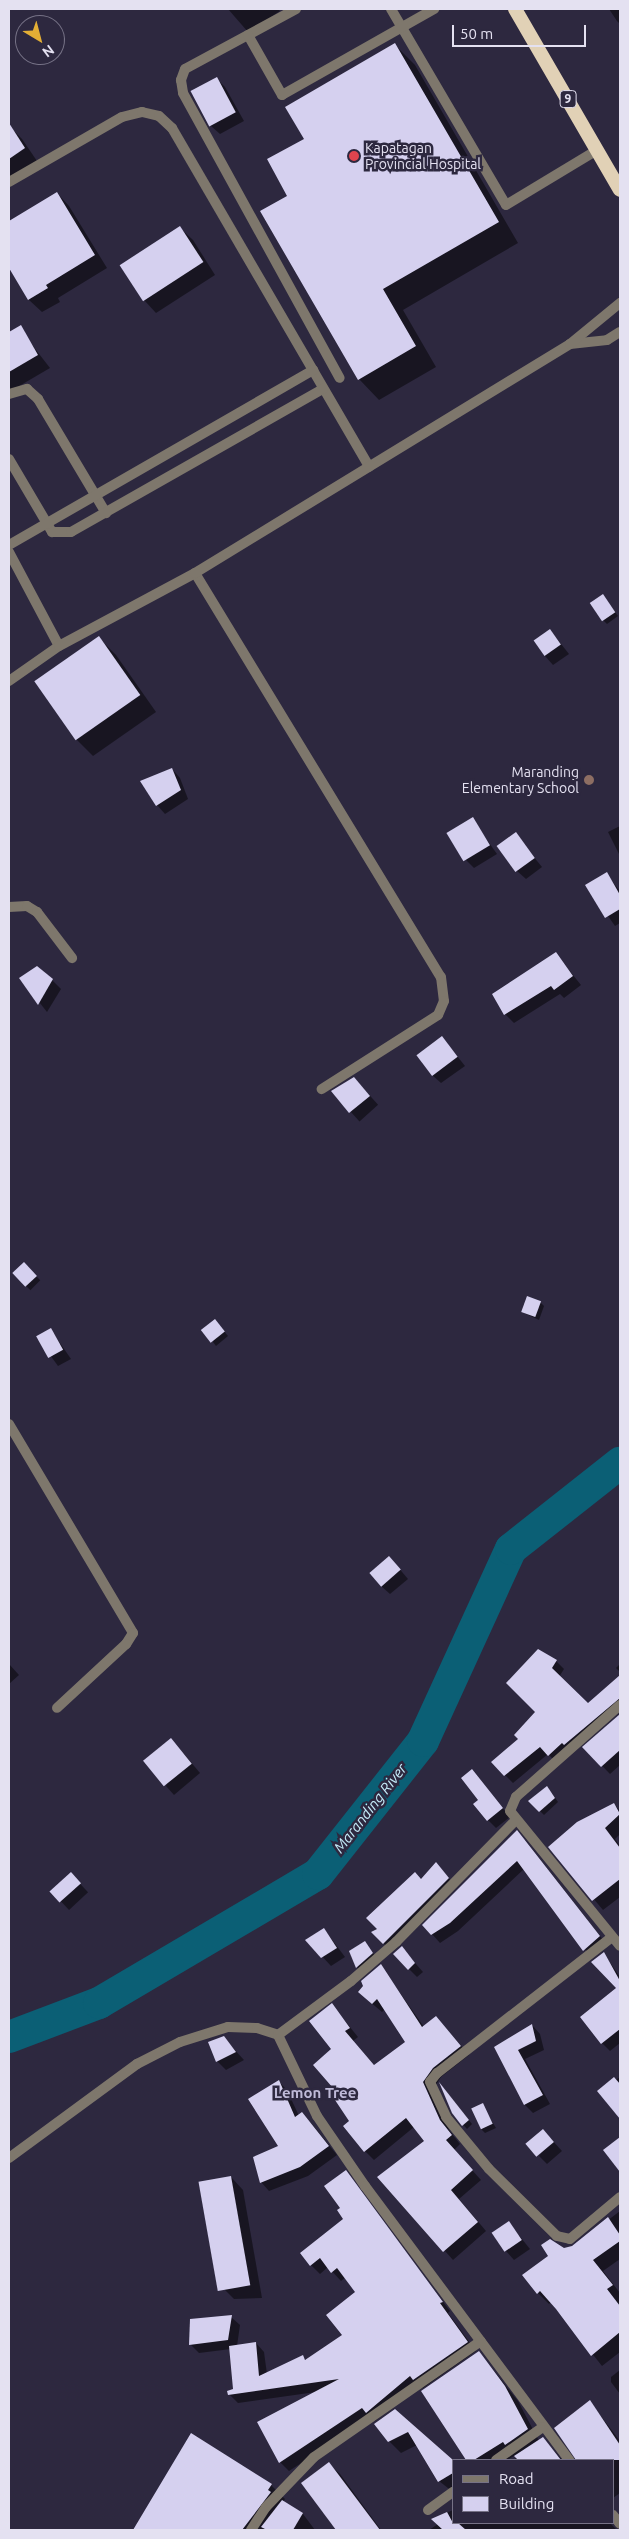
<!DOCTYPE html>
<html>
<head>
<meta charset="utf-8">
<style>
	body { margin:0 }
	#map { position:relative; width:629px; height:2539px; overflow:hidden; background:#2d283f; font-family:Ubuntu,sans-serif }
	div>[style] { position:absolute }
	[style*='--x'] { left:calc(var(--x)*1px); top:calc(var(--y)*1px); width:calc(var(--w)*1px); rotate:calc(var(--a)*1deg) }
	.shadow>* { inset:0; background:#0007; transform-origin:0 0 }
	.river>* { height:32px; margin:-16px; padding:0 16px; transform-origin:16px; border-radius:16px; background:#0b5f75 }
	.building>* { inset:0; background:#d5d0ef; transform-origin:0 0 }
	.service>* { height:10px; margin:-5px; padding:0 5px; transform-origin:5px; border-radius:5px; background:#7e776c }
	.minor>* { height:10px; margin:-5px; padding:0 5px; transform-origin:5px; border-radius:5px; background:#7e776c }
	.trunk>* { height:14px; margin:-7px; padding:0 7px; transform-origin:7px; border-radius:7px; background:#e1d1b6 }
	.dots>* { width:14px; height:14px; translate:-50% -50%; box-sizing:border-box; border:2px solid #2d283f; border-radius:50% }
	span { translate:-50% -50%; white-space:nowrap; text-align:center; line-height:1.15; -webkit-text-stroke:5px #2d283f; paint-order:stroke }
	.shield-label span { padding:1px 4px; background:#2d283f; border:1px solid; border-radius:4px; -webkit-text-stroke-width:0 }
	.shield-label { font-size:12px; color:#e4e1f1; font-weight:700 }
	.poi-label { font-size:14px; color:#e4e1f1 }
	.left { translate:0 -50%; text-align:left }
	.right { translate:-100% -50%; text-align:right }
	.water-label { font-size:15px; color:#c5ecf9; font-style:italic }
	.neighbourhood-label { font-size:15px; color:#bfbad8; font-weight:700 }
	.frame { position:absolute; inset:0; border:10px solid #e4e1f1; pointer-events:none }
	.legend { position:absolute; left:452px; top:2459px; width:162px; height:65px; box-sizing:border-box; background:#2d283f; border:1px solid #767286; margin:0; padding:6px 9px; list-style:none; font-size:15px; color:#e4e1f1 }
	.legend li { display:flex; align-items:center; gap:10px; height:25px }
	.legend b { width:25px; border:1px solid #767286 }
	.north { position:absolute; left:15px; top:15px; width:50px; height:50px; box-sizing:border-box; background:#2d283f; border:1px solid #767286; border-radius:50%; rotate:143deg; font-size:14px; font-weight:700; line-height:20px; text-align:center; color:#e4e1f1 }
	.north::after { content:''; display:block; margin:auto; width:18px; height:22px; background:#e3ae35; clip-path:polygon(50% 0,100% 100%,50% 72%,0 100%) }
	.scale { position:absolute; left:452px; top:25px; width:134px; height:22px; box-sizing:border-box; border:2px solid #e4e1f1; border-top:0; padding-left:6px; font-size:15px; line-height:18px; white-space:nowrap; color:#e4e1f1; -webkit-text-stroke:4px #2d283f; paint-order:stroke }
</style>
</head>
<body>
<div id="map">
	<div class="shadow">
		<div style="clip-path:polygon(228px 9px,278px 9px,280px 11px,248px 32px)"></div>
		<div style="clip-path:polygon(609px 9px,620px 9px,620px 24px,617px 21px)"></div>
		<div style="clip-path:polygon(395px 45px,415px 65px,518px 243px,403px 310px,436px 367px,379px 400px,359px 379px,289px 196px,306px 140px)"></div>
		<div style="clip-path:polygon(217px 79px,225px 87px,244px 121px,220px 134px,211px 126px,193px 92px)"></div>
		<div style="clip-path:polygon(9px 126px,22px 139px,37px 161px,9px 180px)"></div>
		<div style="clip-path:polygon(57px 193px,69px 206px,107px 268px,58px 298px,60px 302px,42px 312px,29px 300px,9px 265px,9px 222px)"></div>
		<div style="clip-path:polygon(180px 228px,193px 240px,215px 275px,156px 313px,144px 300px)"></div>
		<div style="clip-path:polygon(19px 328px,50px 368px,9px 392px,9px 334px)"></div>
		<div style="clip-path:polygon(606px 600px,618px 616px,607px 624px,603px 620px)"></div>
		<div style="clip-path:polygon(550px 630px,569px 654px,553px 665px,545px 656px)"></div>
		<div style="clip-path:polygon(99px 638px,116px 655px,156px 712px,93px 756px,77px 740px,37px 682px)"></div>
		<div style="clip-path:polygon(172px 769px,180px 778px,188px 799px,165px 814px,157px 805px)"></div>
		<div style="clip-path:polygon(472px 819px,497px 854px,474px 868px,466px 860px)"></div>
		<div style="clip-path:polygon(620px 826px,620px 856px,608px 832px)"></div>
		<div style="clip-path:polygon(515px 834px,542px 867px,526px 879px,517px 871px)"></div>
		<div style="clip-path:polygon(606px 874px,620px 891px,620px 923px,615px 926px,587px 886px)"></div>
		<div style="clip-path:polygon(556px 954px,581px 985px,564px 998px,560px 994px,514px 1023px,505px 1014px)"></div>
		<div style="clip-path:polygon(21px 979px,52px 980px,61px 989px,47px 1012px)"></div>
		<div style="clip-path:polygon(442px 1037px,465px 1066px,441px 1083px,432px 1075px)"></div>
		<div style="left:354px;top:1078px;width:36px;height:25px;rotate:48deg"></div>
		<div style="left:24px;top:1264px;width:23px;height:14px;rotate:45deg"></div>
		<div style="clip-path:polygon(540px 1302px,544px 1306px,539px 1320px,522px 1312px)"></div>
		<div style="clip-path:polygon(218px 1324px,228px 1336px,216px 1346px,213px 1342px)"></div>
		<div style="clip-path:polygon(51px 1330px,71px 1359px,58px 1366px,37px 1337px)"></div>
		<div style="clip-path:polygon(397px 1566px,408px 1579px,390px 1594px,381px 1586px)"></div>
		<div style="clip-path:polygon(556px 1661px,564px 1669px,559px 1677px,588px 1705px,620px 1677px,620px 1711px,557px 1763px,548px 1754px,513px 1783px,492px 1762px,520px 1739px,536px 1712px,507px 1683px)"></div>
		<div style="clip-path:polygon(9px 1664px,19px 1675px,9px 1684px)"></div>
		<div style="clip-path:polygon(620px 1664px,620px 1672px,616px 1668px)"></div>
		<div style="clip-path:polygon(620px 1716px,620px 1765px,610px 1774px,584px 1747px)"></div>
		<div style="clip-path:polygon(179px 1748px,200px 1773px,174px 1795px,166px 1786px)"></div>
		<div style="clip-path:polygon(472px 1771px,510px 1817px,496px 1828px,488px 1820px)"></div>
		<div style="clip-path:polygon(551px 1792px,558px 1802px,544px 1815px,530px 1801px)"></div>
		<div style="clip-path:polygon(614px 1804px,620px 1811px,620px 1834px,615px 1839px,620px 1846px,620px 1897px,603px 1910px,550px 1847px)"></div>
		<div style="clip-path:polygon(525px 1840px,607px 1945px,592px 1958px,524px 1869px,458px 1931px,440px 1943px,424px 1925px)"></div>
		<div style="clip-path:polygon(443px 1871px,456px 1887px,391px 1951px,373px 1932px)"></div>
		<div style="left:71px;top:1874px;width:25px;height:26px;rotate:47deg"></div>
		<div style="clip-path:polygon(324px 1929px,345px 1957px,331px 1966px,307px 1940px)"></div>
		<div style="clip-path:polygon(365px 1943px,376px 1957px,361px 1971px,357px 1967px)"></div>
		<div style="clip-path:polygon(402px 1948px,423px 1972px,417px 1977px,394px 1954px)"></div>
		<div style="clip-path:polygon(604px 1954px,620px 1977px,620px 2043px,610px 2051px,602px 2043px,618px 1989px)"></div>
		<div style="clip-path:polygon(381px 1966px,424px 2027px,436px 2017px,469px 2055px,441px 2077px,432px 2091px,449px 2130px,460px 2144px,454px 2150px,481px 2180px,459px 2199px,486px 2231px,453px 2260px,379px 2177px,425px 2141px,414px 2127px,374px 2160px,365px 2151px,335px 2089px,332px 2005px,358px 2037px,353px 2041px,375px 2066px,406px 2042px,385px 2009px,382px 2012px,369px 2001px)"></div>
		<div style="clip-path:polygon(532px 2025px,540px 2034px,544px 2050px,525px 2059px,550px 2104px,533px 2113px,525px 2105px,495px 2047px)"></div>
		<div style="clip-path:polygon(223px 2037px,244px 2060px,226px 2070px,217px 2061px)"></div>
		<div style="clip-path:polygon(620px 2077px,620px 2116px,599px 2092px)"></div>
		<div style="clip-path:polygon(279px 2082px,287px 2090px,299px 2116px,302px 2114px,311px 2123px,337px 2155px,308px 2176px,269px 2191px,261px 2182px,279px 2147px)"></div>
		<div style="clip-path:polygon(442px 2087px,472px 2124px,467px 2129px,453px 2113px)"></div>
		<div style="clip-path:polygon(482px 2105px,496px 2128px,485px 2133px,481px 2129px)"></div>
		<div style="clip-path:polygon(551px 2139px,562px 2151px,547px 2164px,539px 2156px)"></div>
		<div style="clip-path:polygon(345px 2171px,450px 2311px,448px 2313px,476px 2351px,423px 2388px,419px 2384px,375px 2421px,372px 2417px,289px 2471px,280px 2462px,259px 2422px,316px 2392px,238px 2403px,229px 2394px,234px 2389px,231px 2349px,199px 2353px,191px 2345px,231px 2317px,240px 2325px,237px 2346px,256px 2343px,264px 2352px,267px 2374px,302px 2357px,306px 2360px,343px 2335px,356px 2292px,346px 2277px,341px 2281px,328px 2267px,320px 2274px,311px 2265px,344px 2220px,342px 2209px)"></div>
		<div style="clip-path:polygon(231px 2177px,243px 2190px,262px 2298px,234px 2299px,221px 2286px)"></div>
		<div style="clip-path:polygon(620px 2211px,620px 2259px,603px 2271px,620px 2293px,620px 2352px,602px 2366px,551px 2302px,549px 2304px,538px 2293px,563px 2249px,573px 2247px)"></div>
		<div style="clip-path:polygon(509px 2223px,530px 2249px,514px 2260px,506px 2251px)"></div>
		<div style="clip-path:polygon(479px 2352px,518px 2401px,539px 2441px,543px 2438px,562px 2460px,514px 2460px,524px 2450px,507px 2460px,468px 2460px,422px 2392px)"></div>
		<div style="clip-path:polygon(620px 2370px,620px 2394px,611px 2382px,611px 2377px)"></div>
		<div style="clip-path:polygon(590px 2402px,620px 2441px,620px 2493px,613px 2498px,613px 2460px,575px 2460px)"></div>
		<div style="clip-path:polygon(395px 2411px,453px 2461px,453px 2492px,439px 2481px,417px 2445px,401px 2453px,389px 2441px)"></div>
		<div style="clip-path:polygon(191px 2435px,271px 2485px,285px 2499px,283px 2502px,303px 2514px,315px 2530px,134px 2530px)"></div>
		<div style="clip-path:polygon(329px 2464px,340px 2474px,381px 2530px,337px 2530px,302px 2483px)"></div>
		<div style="clip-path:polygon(453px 2510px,453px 2523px,610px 2523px,617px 2530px,429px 2530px,438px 2524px,433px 2519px)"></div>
	</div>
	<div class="river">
		<div style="--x:9;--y:2037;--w:96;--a:-20.7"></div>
		<div style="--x:99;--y:2003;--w:254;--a:-30.5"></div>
		<div style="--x:318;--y:1874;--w:169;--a:-51.7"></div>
		<div style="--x:423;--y:1741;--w:211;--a:-65.4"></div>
		<div style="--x:511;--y:1549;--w:139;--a:-38.3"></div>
	</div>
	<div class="building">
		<div style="clip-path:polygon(395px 43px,499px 222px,383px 289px,416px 346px,358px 380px,260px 211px,287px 196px,267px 159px,304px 139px,285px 107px)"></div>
		<div style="left:217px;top:77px;width:40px;height:30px;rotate:62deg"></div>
		<div style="clip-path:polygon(9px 123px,25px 148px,9px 159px)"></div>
		<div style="clip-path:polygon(57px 192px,95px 255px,46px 285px,48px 288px,28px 300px,9px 268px,9px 221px)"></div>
		<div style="left:180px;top:226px;width:43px;height:72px;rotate:57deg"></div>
		<div style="clip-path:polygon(21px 325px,38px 355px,9px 372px,9px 332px)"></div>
		<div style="left:603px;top:594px;width:22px;height:16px;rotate:56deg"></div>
		<div style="left:550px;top:629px;width:19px;height:20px;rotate:55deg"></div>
		<div style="left:99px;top:636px;width:72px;height:79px;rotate:55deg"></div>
		<div style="clip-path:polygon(172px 768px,181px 790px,156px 806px,140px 781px)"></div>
		<div style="left:473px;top:817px;width:33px;height:31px;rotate:59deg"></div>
		<div style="left:516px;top:832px;width:32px;height:24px;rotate:54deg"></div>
		<div style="clip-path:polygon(607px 872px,620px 895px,620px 909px,605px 918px,585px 885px)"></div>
		<div style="clip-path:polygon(556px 952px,573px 976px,554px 990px,551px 986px,504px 1015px,492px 994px)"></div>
		<div style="clip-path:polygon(37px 966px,53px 979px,38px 1005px,19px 978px)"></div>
		<div style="left:442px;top:1036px;width:26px;height:32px;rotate:53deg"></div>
		<div style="clip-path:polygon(354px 1077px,370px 1096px,349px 1113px,331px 1091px)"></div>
		<div style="left:24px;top:1262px;width:19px;height:16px;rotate:47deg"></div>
		<div style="left:527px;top:1296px;width:15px;height:17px;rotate:20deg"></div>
		<div style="left:215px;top:1319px;width:16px;height:18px;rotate:52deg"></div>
		<div style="left:51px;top:1328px;width:25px;height:17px;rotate:61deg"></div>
		<div style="left:389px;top:1556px;width:18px;height:26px;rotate:49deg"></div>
		<div style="clip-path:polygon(538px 1649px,557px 1660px,552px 1668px,588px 1703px,620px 1675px,620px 1698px,564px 1745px,562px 1743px,548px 1756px,540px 1747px,504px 1776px,491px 1762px,518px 1739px,514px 1735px,535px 1712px,506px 1683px)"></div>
		<div style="clip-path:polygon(620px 1714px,620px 1750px,601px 1767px,582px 1747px)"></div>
		<div style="left:171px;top:1738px;width:33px;height:36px;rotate:51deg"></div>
		<div style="clip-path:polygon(472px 1769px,503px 1808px,487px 1821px,473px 1804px,478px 1800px,461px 1778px)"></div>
		<div style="clip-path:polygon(547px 1786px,555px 1798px,539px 1812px,528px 1801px)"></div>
		<div style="clip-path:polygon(614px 1803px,620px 1814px,605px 1828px,620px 1848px,620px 1879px,592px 1901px,548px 1847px,577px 1822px)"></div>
		<div style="clip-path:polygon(517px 1830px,600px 1936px,583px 1951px,517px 1861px,450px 1923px,431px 1935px,422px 1925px)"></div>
		<div style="clip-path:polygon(436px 1862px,449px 1878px,383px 1944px,371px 1932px,377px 1929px,366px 1918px,415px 1872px,421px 1879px)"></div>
		<div style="left:71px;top:1872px;width:15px;height:29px;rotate:48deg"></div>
		<div style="clip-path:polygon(324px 1928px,337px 1948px,321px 1958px,305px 1940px)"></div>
		<div style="clip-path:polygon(365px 1941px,373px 1953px,356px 1968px,349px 1951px)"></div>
		<div style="clip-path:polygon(402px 1946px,415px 1963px,408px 1970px,393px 1954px)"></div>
		<div style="clip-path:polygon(604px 1952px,620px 1981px,620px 2029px,601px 2044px,580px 2017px,616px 1988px,591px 1962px)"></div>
		<div style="clip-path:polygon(381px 1964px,422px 2027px,436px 2016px,461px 2046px,433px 2068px,423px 2082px,440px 2120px,452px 2135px,446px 2140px,473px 2170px,451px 2190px,478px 2222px,443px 2252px,377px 2177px,424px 2141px,406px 2118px,364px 2152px,343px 2126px,349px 2121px,329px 2091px,333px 2088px,313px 2065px,331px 2049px,309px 2021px,332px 2003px,350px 2028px,345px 2031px,374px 2065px,405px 2042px,377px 1999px,372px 2004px,358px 1992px,363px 1986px,361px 1981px)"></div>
		<div style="clip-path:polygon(532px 2024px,536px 2041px,518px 2050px,543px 2095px,524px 2105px,494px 2047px)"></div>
		<div style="clip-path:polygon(224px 2036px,236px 2052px,216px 2062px,208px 2042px)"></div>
		<div style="clip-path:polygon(614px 2077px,620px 2084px,620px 2119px,597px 2091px)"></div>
		<div style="clip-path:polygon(279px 2080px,295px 2117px,302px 2112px,329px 2146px,300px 2167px,260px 2183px,253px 2157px,278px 2146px,248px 2099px)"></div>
		<div style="clip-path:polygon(439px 2082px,469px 2120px,462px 2126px,452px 2113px)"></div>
		<div style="left:483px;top:2103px;width:23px;height:13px;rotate:65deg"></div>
		<div style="left:543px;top:2129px;width:17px;height:23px;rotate:50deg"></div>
		<div style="clip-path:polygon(620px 2137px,620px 2172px,603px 2150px)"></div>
		<div style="clip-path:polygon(346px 2170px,443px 2302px,440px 2303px,468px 2342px,413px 2380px,410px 2376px,366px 2413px,362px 2408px,279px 2463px,257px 2422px,339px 2379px,228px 2395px,227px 2391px,233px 2389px,229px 2346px,256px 2342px,259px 2376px,303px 2355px,305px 2360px,342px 2335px,326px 2315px,355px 2292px,337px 2268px,331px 2273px,320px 2258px,310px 2266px,300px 2253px,343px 2219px,337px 2210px,340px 2208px,324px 2186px)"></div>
		<div style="left:231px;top:2176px;width:111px;height:33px;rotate:80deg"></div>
		<div style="clip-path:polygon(608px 2217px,620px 2235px,620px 2241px,593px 2260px,613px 2285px,607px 2289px,620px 2306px,620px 2332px,591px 2356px,556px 2309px,540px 2291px,537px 2294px,522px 2275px,548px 2256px,541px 2245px,550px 2239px,564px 2248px,572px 2246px)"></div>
		<div style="left:509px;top:2221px;width:23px;height:21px;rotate:56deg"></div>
		<div style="clip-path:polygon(232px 2315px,228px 2340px,189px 2345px,190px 2319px)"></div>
		<div style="clip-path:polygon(479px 2351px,505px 2386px,528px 2429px,505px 2445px,503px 2442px,474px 2460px,466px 2460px,421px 2391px)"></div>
		<div style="clip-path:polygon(590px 2400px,620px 2445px,620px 2460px,576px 2460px,554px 2428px)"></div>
		<div style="clip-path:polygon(395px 2409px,453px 2460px,453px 2473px,438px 2482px,408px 2432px,388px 2442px,374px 2424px)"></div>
		<div style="clip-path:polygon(191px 2433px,272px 2484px,268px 2490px,271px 2492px,242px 2530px,133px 2530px)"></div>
		<div style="clip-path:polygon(543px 2437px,561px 2460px,518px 2460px,514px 2456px)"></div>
		<div style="clip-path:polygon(329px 2462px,380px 2530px,336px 2530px,301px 2483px)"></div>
		<div style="clip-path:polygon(282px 2500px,303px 2513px,293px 2530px,267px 2530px,261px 2527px)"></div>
		<div style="clip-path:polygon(447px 2512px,453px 2523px,458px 2523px,466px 2530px,443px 2530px,431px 2519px)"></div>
	</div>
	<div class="service">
		<div style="--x:296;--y:9;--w:126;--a:151.6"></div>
		<div style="--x:185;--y:69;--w:12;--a:110"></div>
		<div style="--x:181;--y:80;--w:13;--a:81"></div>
		<div style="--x:183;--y:93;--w:325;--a:61.2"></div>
		<div style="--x:391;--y:9;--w:227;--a:59.6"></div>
		<div style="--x:506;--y:205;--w:106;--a:-31.1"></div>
		<div style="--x:248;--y:35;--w:69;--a:60.5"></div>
		<div style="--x:282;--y:95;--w:175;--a:-29.5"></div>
		<div style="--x:9;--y:182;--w:130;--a:-29.9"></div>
		<div style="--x:122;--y:117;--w:21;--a:-14"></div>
		<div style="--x:142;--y:112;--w:17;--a:13"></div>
		<div style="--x:159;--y:116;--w:18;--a:43"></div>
		<div style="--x:172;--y:128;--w:392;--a:59.8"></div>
		<div style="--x:9;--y:394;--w:19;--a:-16"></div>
		<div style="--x:27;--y:389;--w:15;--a:42"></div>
		<div style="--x:38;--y:399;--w:133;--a:59.2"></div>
		<div style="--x:9;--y:459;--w:85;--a:59.5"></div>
		<div style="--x:52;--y:532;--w:19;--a:0"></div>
		<div style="--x:71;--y:532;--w:290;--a:-29.6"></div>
		<div style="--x:9;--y:545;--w:351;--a:-29.9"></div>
		<div style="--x:9;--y:552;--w:106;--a:62"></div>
		<div style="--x:195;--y:573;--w:473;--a:58.7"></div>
		<div style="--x:441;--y:977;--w:24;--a:83"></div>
		<div style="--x:444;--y:1001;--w:15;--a:113"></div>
		<div style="--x:438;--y:1015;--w:138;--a:147.5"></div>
		<div style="--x:9;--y:907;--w:18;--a:-3"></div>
		<div style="--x:27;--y:906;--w:12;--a:31"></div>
		<div style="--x:37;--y:912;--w:58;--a:52.7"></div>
	</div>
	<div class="minor">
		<div style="--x:570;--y:344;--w:37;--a:-6"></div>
		<div style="--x:607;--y:340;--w:15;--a:-32"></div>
		<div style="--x:9;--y:681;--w:61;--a:-35"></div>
		<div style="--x:59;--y:646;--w:154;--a:-28.2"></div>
		<div style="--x:195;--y:573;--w:439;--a:-31.4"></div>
		<div style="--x:570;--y:344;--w:65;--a:-39.4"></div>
		<div style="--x:9;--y:1424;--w:243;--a:59.3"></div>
		<div style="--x:133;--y:1633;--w:13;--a:122"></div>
		<div style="--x:126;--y:1644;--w:94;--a:137.2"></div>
		<div style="--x:620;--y:1705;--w:139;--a:138.5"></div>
		<div style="--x:516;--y:1797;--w:15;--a:113"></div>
		<div style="--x:510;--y:1811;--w:174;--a:50.8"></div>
		<div style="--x:612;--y:1937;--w:222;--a:142.1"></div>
		<div style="--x:437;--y:2073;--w:11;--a:128"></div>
		<div style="--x:430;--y:2082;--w:38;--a:65"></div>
		<div style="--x:446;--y:2117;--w:67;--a:50.4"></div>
		<div style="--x:489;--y:2169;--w:95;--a:44.6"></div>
		<div style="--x:557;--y:2236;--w:13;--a:13"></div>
		<div style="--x:570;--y:2239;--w:65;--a:-40"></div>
		<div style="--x:278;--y:2035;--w:90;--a:64.3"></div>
		<div style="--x:317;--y:2116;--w:85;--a:55.6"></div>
		<div style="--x:365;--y:2186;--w:342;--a:53.3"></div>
		<div style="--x:9;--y:2158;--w:159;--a:-36.3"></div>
		<div style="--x:137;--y:2064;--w:48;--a:-27.1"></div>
		<div style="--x:180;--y:2042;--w:50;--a:-17.4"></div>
		<div style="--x:228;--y:2027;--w:29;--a:2"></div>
		<div style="--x:257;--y:2028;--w:22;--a:18"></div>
		<div style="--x:278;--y:2035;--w:91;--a:-36.5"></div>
		<div style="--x:351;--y:1981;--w:60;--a:-40.9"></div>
		<div style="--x:396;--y:1942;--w:171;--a:-45.5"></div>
		<div style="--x:496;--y:2460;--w:57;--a:-35.1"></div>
		<div style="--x:428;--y:2510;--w:31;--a:-36"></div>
		<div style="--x:613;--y:2515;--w:11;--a:52"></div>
		<div style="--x:251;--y:2530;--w:27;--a:-57"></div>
		<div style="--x:266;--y:2507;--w:69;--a:-46.2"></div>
		<div style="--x:314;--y:2457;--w:203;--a:-34.8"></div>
	</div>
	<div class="trunk">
		<div style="--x:515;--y:9;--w:209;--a:59.9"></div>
	</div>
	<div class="dots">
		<div style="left:354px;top:156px;background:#e0444e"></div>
		<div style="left:589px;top:780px;background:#8d6e63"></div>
	</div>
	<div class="shield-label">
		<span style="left:568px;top:99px">9</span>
	</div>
	<div class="poi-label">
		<span class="left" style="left:365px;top:156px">Kapatagan<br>Provincial Hospital</span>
		<span class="right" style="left:579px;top:780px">Maranding<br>Elementary School</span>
	</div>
	<div class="water-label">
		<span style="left:370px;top:1808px;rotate:-52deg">Maranding River</span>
	</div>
	<div class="neighbourhood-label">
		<span style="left:315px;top:2093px">Lemon Tree</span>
	</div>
	<div class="frame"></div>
	<ul class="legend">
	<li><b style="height:6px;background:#7e776c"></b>Road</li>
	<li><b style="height:14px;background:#d5d0ef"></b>Building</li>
	</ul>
	<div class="north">N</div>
	<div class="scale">50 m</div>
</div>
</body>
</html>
